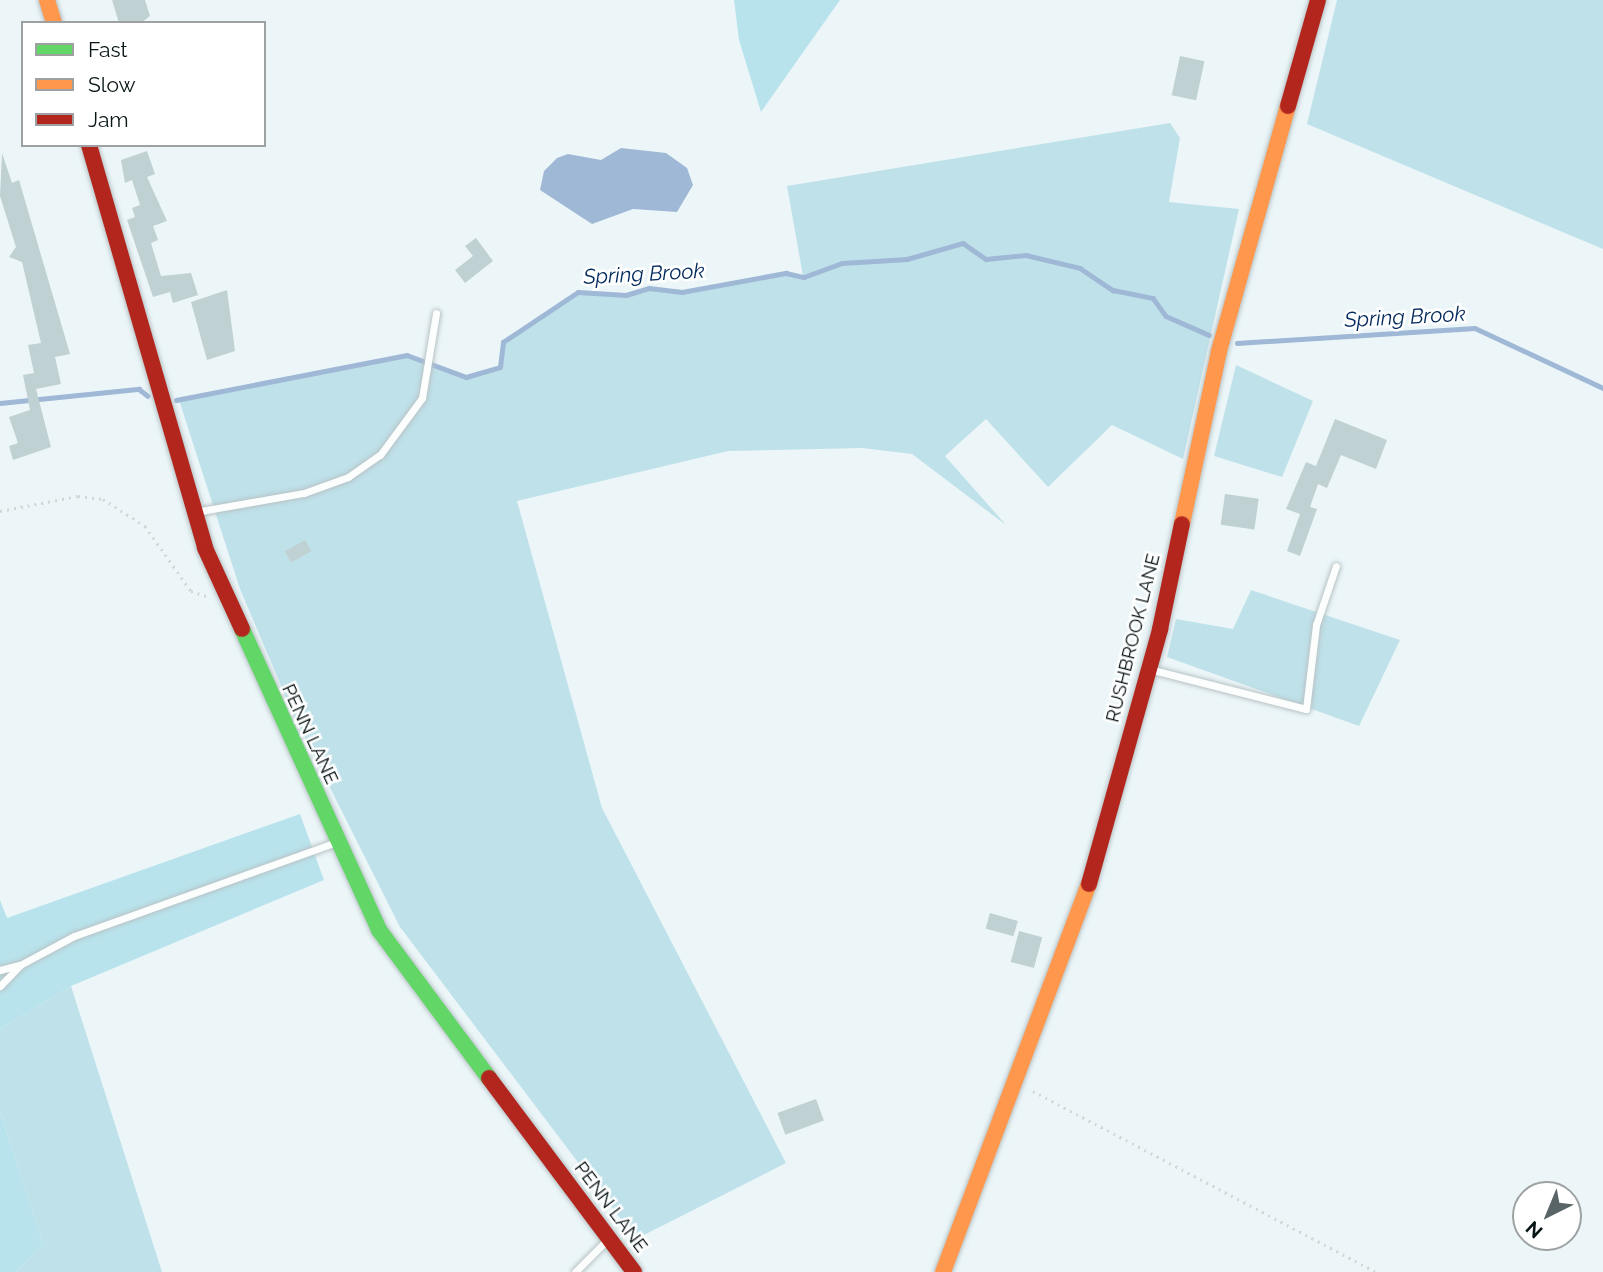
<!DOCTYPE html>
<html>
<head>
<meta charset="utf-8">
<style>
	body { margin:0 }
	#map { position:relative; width:1603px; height:1272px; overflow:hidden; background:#ecf6f9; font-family:Raleway,sans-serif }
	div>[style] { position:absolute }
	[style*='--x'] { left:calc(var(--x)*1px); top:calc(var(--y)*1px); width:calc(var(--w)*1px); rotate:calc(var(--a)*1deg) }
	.green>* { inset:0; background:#bfe1ea }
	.forest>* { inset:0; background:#b9e3ec }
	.water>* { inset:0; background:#9fb8d6 }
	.stream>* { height:4.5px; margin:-2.25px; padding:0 2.25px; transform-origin:2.25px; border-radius:2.25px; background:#9fb8d6 }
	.building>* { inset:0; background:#bfd1d2; transform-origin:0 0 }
	.path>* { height:2.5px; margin-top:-1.25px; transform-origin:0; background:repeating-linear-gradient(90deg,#d2d6d6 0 2px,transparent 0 7px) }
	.roads { filter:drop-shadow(0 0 2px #b8c3c5) drop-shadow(0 0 2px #b8c3c5) }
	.lane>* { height:7px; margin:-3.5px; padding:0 3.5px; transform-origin:3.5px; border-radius:3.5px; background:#fcfefe }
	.fast>* { height:16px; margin:-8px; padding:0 8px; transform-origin:8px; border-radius:8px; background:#63d668 }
	.slow>* { height:16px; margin:-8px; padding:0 8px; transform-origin:8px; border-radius:8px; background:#ff974d }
	.jam>* { height:16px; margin:-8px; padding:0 8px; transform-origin:8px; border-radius:8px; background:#b3261e }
	span { translate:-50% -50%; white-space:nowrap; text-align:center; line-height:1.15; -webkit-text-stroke:5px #fff; paint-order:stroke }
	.street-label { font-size:19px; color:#091517 }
	.water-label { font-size:21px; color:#00295c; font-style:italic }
	.legend { position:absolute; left:21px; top:21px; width:245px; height:126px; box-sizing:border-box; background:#fff; border:2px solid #9da1a2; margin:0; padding:9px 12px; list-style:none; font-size:21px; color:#091517 }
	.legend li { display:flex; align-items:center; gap:14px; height:35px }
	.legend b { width:35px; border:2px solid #9da1a2 }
	.north { position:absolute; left:1512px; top:1181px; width:70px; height:70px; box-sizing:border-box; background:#fff; border:2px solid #9da1a2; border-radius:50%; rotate:223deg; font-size:19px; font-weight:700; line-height:28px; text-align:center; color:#091517 }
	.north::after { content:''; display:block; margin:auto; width:24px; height:32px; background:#586466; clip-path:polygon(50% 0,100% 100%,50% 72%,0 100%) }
</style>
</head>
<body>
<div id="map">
	<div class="green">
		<div style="clip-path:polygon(1337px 0,1603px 0,1603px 249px,1307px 124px)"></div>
		<div style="clip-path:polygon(1170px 123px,1180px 138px,1169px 202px,1239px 209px,1183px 459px,1112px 425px,1048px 487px,986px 419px,945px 456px,1006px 525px,912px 454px,862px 448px,728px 451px,517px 501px,602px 808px,786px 1163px,636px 1239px,400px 927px,294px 716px,240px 589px,179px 400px,407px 355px,466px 377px,500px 367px,503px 342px,578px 292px,626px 295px,649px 288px,682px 292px,786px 273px,803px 276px,787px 186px)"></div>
		<div style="clip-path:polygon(1236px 365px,1313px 401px,1282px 477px,1214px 456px)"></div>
		<div style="clip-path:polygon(1251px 590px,1400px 640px,1359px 726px,1167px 657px,1176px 619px,1233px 629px)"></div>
		<div style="clip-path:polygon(71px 986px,162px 1272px,16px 1272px,43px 1244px,0 1112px,0 1029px)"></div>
	</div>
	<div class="forest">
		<div style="clip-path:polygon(734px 0,840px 0,761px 112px,739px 40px)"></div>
		<div style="clip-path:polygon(300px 814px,324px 880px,71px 986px,0 1029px,0 900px,7px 918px)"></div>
		<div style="clip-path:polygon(0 1112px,43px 1244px,16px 1272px,0 1272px)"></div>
	</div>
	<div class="water">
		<div style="clip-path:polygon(621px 148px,666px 153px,687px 168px,693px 185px,677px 212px,633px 209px,592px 224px,540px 190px,544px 171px,557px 158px,568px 154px,601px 160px)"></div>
	</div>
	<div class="stream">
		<div style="--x:1237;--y:343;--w:238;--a:-3.6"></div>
		<div style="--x:1475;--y:328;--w:141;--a:25.1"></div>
		<div style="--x:176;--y:400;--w:235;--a:-11"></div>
		<div style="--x:407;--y:355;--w:63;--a:20.4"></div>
		<div style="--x:466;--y:377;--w:35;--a:-16"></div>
		<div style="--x:500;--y:367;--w:25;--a:-83"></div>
		<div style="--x:503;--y:342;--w:90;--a:-33.7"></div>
		<div style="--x:578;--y:292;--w:48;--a:3.6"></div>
		<div style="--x:626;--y:295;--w:24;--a:-17"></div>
		<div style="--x:649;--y:288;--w:33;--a:7"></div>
		<div style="--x:682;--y:292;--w:106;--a:-10.4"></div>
		<div style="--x:786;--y:273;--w:18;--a:13"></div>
		<div style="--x:804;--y:277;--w:40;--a:-20.2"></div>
		<div style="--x:842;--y:263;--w:65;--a:-3.5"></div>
		<div style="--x:907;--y:259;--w:58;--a:-15.9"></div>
		<div style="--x:963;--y:243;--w:28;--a:35"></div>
		<div style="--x:986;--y:259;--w:40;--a:-5.7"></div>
		<div style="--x:1026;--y:255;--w:56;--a:13.5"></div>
		<div style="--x:1080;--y:268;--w:40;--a:34"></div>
		<div style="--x:1113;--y:290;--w:41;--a:11.3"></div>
		<div style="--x:1153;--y:298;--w:22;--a:54"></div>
		<div style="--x:1166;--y:316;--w:47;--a:23.8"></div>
		<div style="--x:0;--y:403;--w:140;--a:-5.8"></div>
		<div style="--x:139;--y:389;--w:11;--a:38"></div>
	</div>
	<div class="building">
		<div style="clip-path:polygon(112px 0,145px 0,150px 16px,141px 23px,119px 23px)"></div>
		<div style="left:1180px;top:56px;width:25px;height:40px;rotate:12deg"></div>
		<div style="clip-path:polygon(147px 151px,155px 174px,147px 177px,167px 221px,153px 226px,158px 240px,151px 243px,161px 276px,191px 273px,198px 295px,173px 303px,170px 292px,153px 297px,127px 220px,135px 217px,132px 208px,140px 205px,132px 180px,125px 183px,121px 160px)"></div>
		<div style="clip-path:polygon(2px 153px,12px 183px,19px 180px,70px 354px,55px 357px,61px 384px,36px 389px,51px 447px,13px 460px,9px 446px,18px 443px,9px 417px,30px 410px,23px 375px,34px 373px,28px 345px,41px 343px,22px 262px,9px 257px,16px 247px,0 196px)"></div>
		<div style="clip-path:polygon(476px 238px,493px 261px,465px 283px,455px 270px,473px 256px,465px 246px)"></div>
		<div style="clip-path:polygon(227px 290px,235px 351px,207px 360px,191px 302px)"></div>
		<div style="clip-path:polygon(1335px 419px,1387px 440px,1376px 469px,1341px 455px,1327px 488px,1318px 484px,1310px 507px,1317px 509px,1300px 556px,1287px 551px,1300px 514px,1286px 509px,1306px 462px,1316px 466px)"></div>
		<div style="left:1225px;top:494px;width:34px;height:31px;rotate:8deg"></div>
		<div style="left:305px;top:540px;width:13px;height:23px;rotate:61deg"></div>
		<div style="left:990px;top:913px;width:29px;height:16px;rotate:16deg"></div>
		<div style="left:1019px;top:931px;width:24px;height:32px;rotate:15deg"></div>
		<div style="left:816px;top:1099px;width:23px;height:41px;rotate:70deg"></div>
	</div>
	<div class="path">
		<div style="--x:0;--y:511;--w:79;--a:-10.9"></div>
		<div style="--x:78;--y:496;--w:25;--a:7"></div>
		<div style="--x:103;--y:499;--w:50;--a:32.7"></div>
		<div style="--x:145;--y:526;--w:80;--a:54.7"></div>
		<div style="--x:191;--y:591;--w:20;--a:18"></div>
		<div style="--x:1033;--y:1091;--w:389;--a:27.8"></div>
	</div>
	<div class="roads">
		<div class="lane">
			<div style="--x:195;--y:512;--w:111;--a:-9.9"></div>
			<div style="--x:304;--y:493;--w:47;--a:-20"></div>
			<div style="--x:348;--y:477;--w:39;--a:-35"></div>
			<div style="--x:380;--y:455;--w:71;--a:-53.6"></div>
			<div style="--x:422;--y:398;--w:86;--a:-80.6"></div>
			<div style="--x:1149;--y:669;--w:162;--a:14.3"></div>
			<div style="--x:1306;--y:709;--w:85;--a:-83.2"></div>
			<div style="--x:1316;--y:625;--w:62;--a:-71.3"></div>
			<div style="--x:0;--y:970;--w:20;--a:-15"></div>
			<div style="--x:0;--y:986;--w:29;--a:-46"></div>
			<div style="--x:20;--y:965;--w:61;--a:-28.2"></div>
			<div style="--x:74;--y:936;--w:279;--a:-19.7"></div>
			<div style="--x:575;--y:1272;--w:47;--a:-45"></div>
		</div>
		<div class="fast">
			<div style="--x:242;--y:629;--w:331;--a:65.5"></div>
			<div style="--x:379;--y:930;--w:184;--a:53.4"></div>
		</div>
		<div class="slow">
			<div style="--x:47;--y:0;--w:24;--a:73"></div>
			<div style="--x:1182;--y:524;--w:177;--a:-77.9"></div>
			<div style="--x:1219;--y:351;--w:255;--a:-74.3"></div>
			<div style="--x:943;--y:1272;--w:415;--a:-69.4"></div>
		</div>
		<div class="jam">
			<div style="--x:1288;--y:106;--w:110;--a:-74.2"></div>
			<div style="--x:89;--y:145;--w:419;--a:73.9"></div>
			<div style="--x:205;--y:548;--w:89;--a:65.4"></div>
			<div style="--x:1089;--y:884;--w:265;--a:-74.4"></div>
			<div style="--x:1160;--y:629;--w:107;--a:-78.2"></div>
			<div style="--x:489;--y:1078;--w:242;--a:53.2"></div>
		</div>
	</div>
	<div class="street-label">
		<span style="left:1133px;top:638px;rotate:-76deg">RUSHBROOK LANE</span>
		<span style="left:310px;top:734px;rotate:65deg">PENN LANE</span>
		<span style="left:611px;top:1207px;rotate:53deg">PENN LANE</span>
	</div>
	<div class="water-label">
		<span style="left:644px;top:274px;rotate:-3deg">Spring Brook</span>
		<span style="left:1405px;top:317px;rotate:-3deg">Spring Brook</span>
	</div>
	<ul class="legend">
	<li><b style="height:9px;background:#63d668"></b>Fast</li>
	<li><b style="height:9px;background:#ff974d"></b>Slow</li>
	<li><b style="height:9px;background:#b3261e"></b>Jam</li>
	</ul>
	<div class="north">N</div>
</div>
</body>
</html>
